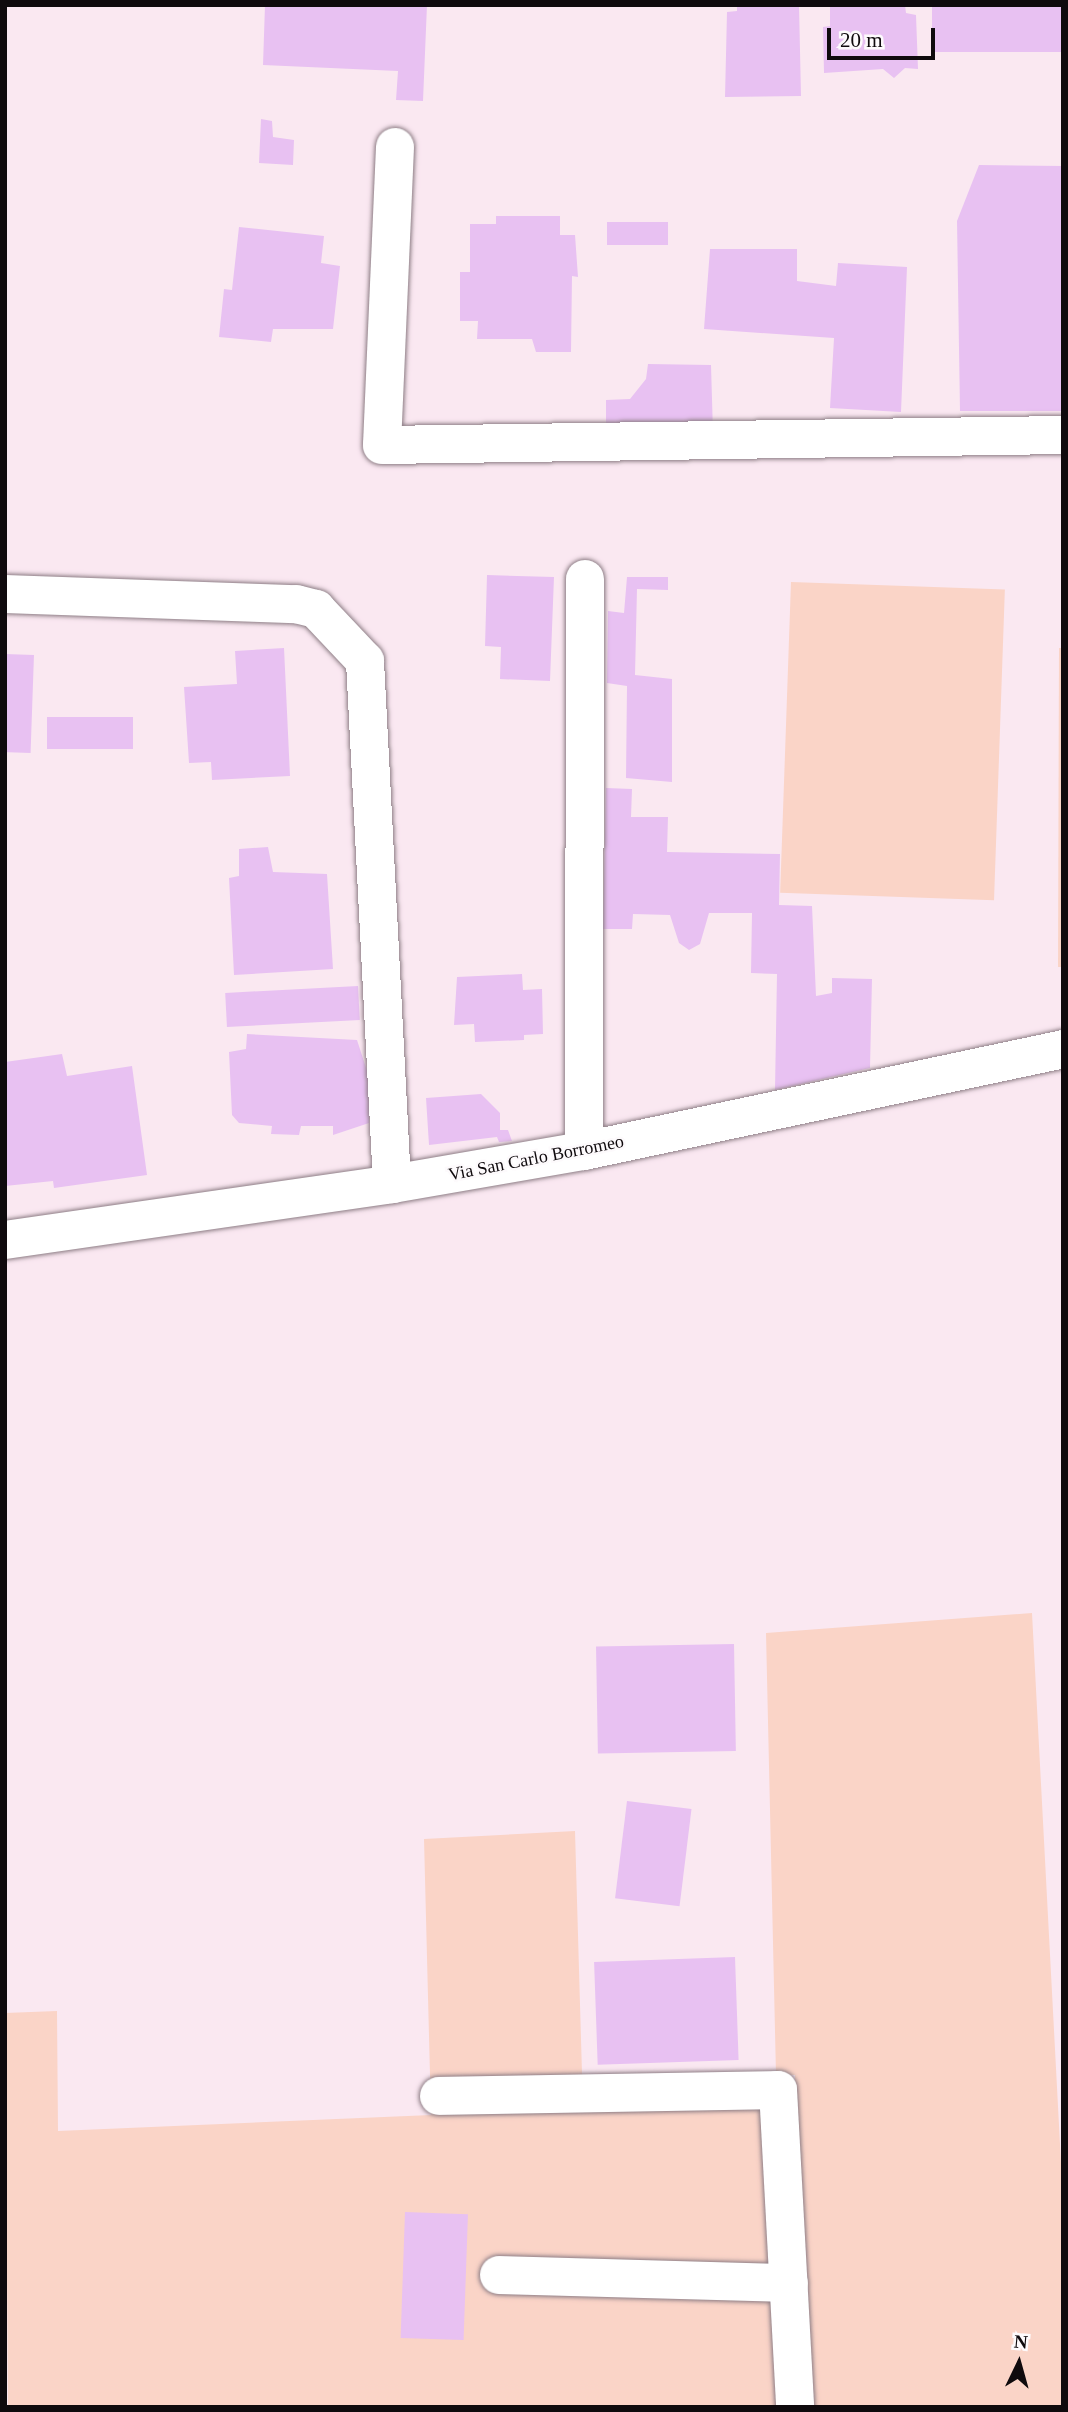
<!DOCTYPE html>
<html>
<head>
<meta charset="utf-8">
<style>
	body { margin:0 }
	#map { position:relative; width:1068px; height:2412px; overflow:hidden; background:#fae8f1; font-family:"Times New Roman",serif }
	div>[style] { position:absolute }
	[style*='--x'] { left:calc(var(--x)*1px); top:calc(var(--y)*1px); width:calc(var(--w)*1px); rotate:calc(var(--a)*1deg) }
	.green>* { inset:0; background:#fad4c7; transform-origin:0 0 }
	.building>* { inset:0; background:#e8c1f2; transform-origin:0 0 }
	.roads { filter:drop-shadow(0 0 2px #8e7e86) drop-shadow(0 0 2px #8e7e86) }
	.minor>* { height:38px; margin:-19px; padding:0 19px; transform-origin:19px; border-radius:19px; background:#fff }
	span { translate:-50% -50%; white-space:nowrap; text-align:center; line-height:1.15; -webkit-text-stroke:5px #fdfafc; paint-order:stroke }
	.street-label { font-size:18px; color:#0f0a0d }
	.frame { position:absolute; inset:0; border:7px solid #0f0a0d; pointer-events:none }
	.north { position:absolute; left:984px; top:2328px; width:70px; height:70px; -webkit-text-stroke:5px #fdfafc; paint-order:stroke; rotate:5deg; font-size:19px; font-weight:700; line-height:28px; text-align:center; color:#0f0a0d }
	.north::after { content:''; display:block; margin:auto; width:24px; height:32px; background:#0f0a0d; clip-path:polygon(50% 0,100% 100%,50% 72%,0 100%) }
	.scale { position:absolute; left:827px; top:28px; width:108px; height:32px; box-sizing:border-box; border:4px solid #0f0a0d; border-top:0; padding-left:9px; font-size:21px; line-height:24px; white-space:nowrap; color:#0f0a0d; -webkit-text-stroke:5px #fdfafc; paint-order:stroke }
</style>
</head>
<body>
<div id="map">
	<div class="green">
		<div style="left:791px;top:582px;width:214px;height:311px;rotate:2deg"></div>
		<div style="clip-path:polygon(1059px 648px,1063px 648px,1063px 967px,1058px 967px)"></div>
		<div style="clip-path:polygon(1032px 1613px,1063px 2201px,1063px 2407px,800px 2407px,795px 2075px,776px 2075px,766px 1633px)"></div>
		<div style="clip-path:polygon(575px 1831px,583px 2108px,768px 2102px,785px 2407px,8px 2407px,5px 2013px,57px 2011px,58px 2131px,431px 2115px,424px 1839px)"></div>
	</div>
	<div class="building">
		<div style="clip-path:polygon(265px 5px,427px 5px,423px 101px,396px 100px,398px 71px,263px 65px)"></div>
		<div style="clip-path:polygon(737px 5px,799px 5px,801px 96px,725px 97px,727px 12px,737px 11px)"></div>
		<div style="clip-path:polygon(830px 5px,905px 5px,906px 13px,916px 15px,918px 69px,905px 68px,894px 78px,883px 69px,824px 73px,823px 27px,830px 26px)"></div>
		<div style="left:932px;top:5px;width:131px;height:47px"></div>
		<div style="clip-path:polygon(261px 119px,272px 121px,273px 137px,294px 140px,293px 165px,259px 163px)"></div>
		<div style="clip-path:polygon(979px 165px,1063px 166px,1063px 411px,960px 411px,957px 221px)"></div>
		<div style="clip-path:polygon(496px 216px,560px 216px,560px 235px,575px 235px,578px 277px,572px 276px,571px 352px,536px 352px,532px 339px,477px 339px,478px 321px,460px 321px,460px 272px,470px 272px,470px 224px,496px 224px)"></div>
		<div style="left:607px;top:222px;width:61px;height:23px"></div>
		<div style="clip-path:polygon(239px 227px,324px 236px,321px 263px,340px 266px,333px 329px,273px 329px,271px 342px,219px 337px,224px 289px,232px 290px)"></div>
		<div style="clip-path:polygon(710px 249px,797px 249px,797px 281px,836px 286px,838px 263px,907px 267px,901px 412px,830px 408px,834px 338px,704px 329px)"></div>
		<div style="clip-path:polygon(648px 364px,711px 365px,713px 433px,606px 428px,606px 400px,630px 399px,646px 379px)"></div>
		<div style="clip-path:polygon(487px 575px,554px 577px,550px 681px,500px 679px,501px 647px,485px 646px)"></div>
		<div style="clip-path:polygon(627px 577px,668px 577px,668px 590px,637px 589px,635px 675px,672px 679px,672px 782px,626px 778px,627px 686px,607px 683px,608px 611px,624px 613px)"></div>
		<div style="clip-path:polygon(284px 648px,290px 776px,212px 780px,211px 762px,189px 763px,184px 687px,237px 684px,235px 651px)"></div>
		<div style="left:5px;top:654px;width:29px;height:98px;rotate:2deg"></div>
		<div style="left:133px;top:717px;width:32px;height:86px;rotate:90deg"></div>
		<div style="clip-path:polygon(606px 788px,632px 789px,631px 817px,668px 817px,667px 852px,780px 854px,779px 905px,812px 906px,816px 996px,832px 993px,832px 978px,872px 979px,870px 1068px,775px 1090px,777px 974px,751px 973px,752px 913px,709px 913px,700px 944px,689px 950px,679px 943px,670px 915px,633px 914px,632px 929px,603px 929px)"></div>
		<div style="clip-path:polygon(268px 847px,273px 872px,327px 874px,333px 969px,234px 975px,229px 878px,239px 876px,239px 849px)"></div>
		<div style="clip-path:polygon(522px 974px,523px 990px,542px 989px,543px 1034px,524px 1035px,524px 1040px,475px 1042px,474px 1024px,454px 1025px,457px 977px)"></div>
		<div style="left:358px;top:986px;width:34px;height:133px;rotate:87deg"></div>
		<div style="clip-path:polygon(247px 1034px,357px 1040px,371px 1083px,369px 1123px,333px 1135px,333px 1126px,301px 1126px,299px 1135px,271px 1134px,272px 1126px,239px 1123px,232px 1115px,229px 1052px,246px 1049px)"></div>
		<div style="clip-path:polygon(62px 1054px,67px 1076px,132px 1066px,147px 1175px,54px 1188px,53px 1181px,5px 1186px,5px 1062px)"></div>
		<div style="clip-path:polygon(481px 1094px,500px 1113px,500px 1130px,508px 1130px,512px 1141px,499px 1142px,497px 1137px,429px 1145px,426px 1098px)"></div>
		<div style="left:734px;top:1644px;width:107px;height:138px;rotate:89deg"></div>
		<div style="left:627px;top:1801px;width:65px;height:98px;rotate:7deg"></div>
		<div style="left:735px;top:1957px;width:103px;height:141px;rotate:88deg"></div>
		<div style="left:405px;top:2212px;width:63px;height:126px;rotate:2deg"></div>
	</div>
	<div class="roads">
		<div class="minor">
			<div style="--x:395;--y:147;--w:298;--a:92.5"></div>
			<div style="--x:382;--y:445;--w:681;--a:-0.84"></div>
			<div style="--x:5;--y:594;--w:291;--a:2"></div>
			<div style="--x:296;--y:604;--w:21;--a:14"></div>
			<div style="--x:316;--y:609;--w:71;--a:46.7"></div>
			<div style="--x:365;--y:661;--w:524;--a:87.04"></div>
			<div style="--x:584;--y:1151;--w:572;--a:-89.9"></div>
			<div style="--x:5;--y:1240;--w:391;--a:-8.2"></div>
			<div style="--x:392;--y:1184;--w:195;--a:-9.8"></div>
			<div style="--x:584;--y:1151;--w:490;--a:-12"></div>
			<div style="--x:439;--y:2096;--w:339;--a:-1"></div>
			<div style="--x:778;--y:2090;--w:317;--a:86.9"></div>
			<div style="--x:499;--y:2275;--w:290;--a:1.6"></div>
		</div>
	</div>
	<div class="street-label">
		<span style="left:536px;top:1158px;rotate:-11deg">Via San Carlo Borromeo</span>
	</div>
	<div class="frame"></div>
	<div class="north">N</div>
	<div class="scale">20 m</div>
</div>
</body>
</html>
